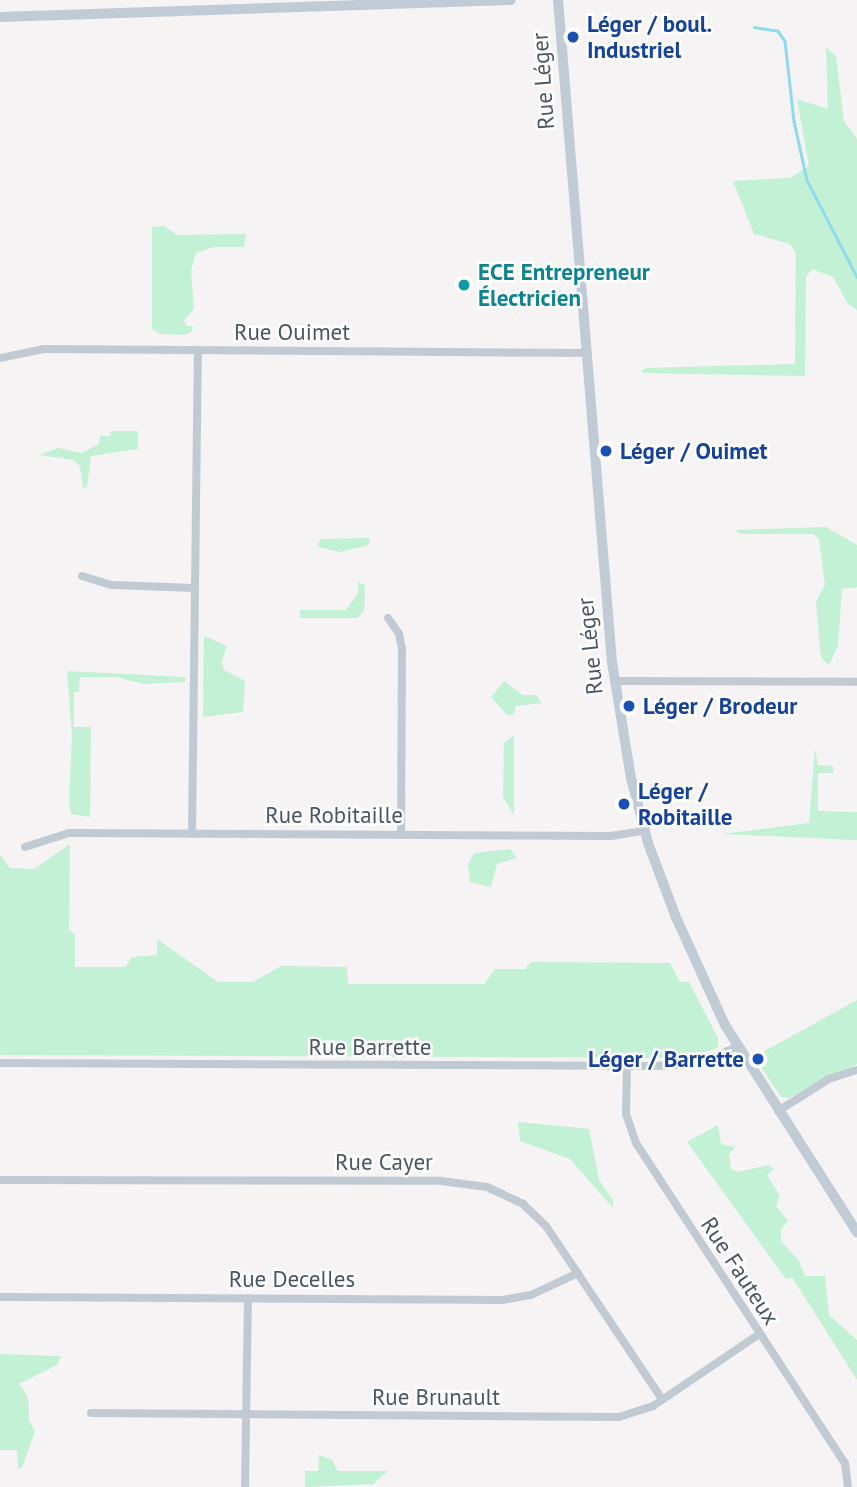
<!DOCTYPE html>
<html>
<head>
<meta charset="utf-8">
<style>
	body { margin:0 }
	#map { position:relative; width:857px; height:1487px; overflow:hidden; background:#f5f3f3; font-family:"PT Sans",sans-serif }
	div>[style] { position:absolute }
	[style*='--x'] { left:calc(var(--x)*1px); top:calc(var(--y)*1px); width:calc(var(--w)*1px); rotate:calc(var(--a)*1deg) }
	.green>* { inset:0; background:#c3f1d5 }
	.stream>* { height:2.5px; margin:-1.25px; padding:0 1.25px; transform-origin:1.25px; border-radius:1.25px; background:#90daee }
	.street>* { height:8px; margin:-4px; padding:0 4px; transform-origin:4px; border-radius:4px; background:#c1cad2 }
	.secondary>* { height:10px; margin:-5px; padding:0 5px; transform-origin:5px; border-radius:5px; background:#c1cbd6 }
	.dots>* { width:19px; height:19px; translate:-50% -50%; box-sizing:border-box; border:4px solid #fff; border-radius:50% }
	span { translate:-50% -50%; white-space:nowrap; text-align:center; line-height:1.15; -webkit-text-stroke:5px #fff; paint-order:stroke }
	.transit-label { font-size:23px; color:#164399; font-weight:700 }
	.left { translate:0 -50%; text-align:left }
	.right { translate:-100% -50%; text-align:right }
	.street-label { font-size:23px; color:#4a5661 }
	.culture-label { font-size:23px; color:#0d838f; font-weight:700 }
</style>
</head>
<body>
<div id="map">
	<div class="green">
		<div style="clip-path:polygon(826px 47px,836px 56px,844px 121px,857px 139px,857px 310px,848px 304px,833px 277px,812px 269px,806px 277px,805px 376px,644px 373px,641px 371px,646px 368px,795px 364px,796px 253px,790px 244px,754px 234px,733px 181px,790px 178px,809px 166px,797px 99px,828px 109px)"></div>
		<div style="clip-path:polygon(164px 226px,177px 235px,246px 234px,244px 247px,214px 247px,196px 253px,191px 271px,194px 309px,184px 320px,187px 326px,193px 326px,192px 332px,183px 335px,160px 334px,152px 329px,152px 227px)"></div>
		<div style="clip-path:polygon(111px 431px,138px 431px,138px 449px,91px 456px,87px 487px,83px 488px,80px 466px,73px 460px,39px 455px,58px 448px,82px 453px,99px 444px,100px 436px,110px 436px)"></div>
		<div style="clip-path:polygon(826px 527px,857px 545px,857px 587px,842px 589px,838px 646px,829px 665px,821px 658px,816px 601px,825px 585px,819px 539px,813px 534px,741px 534px,735px 530px)"></div>
		<div style="clip-path:polygon(370px 538px,369px 545px,340px 552px,318px 547px,320px 539px)"></div>
		<div style="clip-path:polygon(358px 582px,365px 585px,364px 611px,357px 618px,300px 618px,300px 610px,346px 610px,358px 593px)"></div>
		<div style="clip-path:polygon(204px 636px,227px 646px,222px 661px,224px 670px,245px 681px,243px 712px,203px 717px)"></div>
		<div style="clip-path:polygon(67px 671px,185px 677px,185px 682px,143px 684px,117px 677px,80px 677px,79px 692px,74px 692px,74px 727px,91px 727px,90px 817px,71px 814px,69px 804px,72px 735px)"></div>
		<div style="clip-path:polygon(504px 681px,523px 695px,536px 695px,542px 703px,516px 706px,513px 715px,507px 715px,491px 697px)"></div>
		<div style="clip-path:polygon(514px 735px,514px 815px,503px 797px,504px 743px)"></div>
		<div style="clip-path:polygon(815px 748px,818px 765px,833px 766px,833px 773px,818px 773px,818px 811px,857px 812px,857px 840px,721px 834px,809px 823px)"></div>
		<div style="clip-path:polygon(70px 844px,69px 930px,75px 934px,75px 967px,125px 967px,132px 957px,157px 955px,157px 939px,218px 982px,253px 982px,281px 966px,347px 967px,348px 984px,484px 984px,495px 969px,525px 969px,531px 962px,670px 963px,680px 982px,689px 982px,718px 1038px,718px 1048px,686px 1058px,0 1055px,0 855px,10px 868px,34px 869px)"></div>
		<div style="clip-path:polygon(510px 849px,517px 858px,497px 864px,491px 887px,470px 882px,468px 864px,474px 853px)"></div>
		<div style="clip-path:polygon(857px 1000px,857px 1064px,789px 1098px,781px 1097px,754px 1057px)"></div>
		<div style="clip-path:polygon(518px 1122px,589px 1129px,599px 1180px,613px 1200px,613px 1208px,570px 1159px,520px 1141px)"></div>
		<div style="clip-path:polygon(718px 1125px,721px 1144px,735px 1147px,729px 1155px,731px 1169px,738px 1172px,768px 1165px,774px 1169px,767px 1175px,780px 1196px,776px 1206px,788px 1221px,781px 1229px,781px 1241px,799px 1261px,805px 1276px,825px 1276px,829px 1315px,857px 1340px,857px 1380px,792px 1277px,786px 1279px,687px 1142px)"></div>
		<div style="clip-path:polygon(0 1354px,61px 1356px,57px 1365px,19px 1384px,28px 1397px,29px 1421px,35px 1431px,22px 1468px,18px 1468px,17px 1450px,0 1450px)"></div>
		<div style="clip-path:polygon(319px 1455px,332px 1460px,338px 1471px,388px 1471px,373px 1484px,305px 1487px,305px 1471px,318px 1471px)"></div>
	</div>
	<div class="stream">
		<div style="--x:754;--y:27;--w:24;--a:9"></div>
		<div style="--x:778;--y:31;--w:12;--a:55"></div>
		<div style="--x:785;--y:41;--w:81;--a:83.6"></div>
		<div style="--x:794;--y:121;--w:60;--a:77.6"></div>
		<div style="--x:807;--y:180;--w:109;--a:62.7"></div>
	</div>
	<div class="street">
		<div style="--x:0;--y:358;--w:45;--a:-11.6"></div>
		<div style="--x:44;--y:349;--w:542;--a:0.42"></div>
		<div style="--x:82;--y:576;--w:31;--a:17"></div>
		<div style="--x:112;--y:585;--w:83;--a:2.1"></div>
		<div style="--x:388;--y:618;--w:19;--a:55"></div>
		<div style="--x:399;--y:634;--w:15;--a:79"></div>
		<div style="--x:402;--y:649;--w:186;--a:90.3"></div>
		<div style="--x:614;--y:681;--w:243;--a:0.2"></div>
		<div style="--x:192;--y:834;--w:483;--a:-89.3"></div>
		<div style="--x:25;--y:847;--w:46;--a:-17.7"></div>
		<div style="--x:69;--y:833;--w:542;--a:0.32"></div>
		<div style="--x:611;--y:836;--w:33;--a:-9"></div>
		<div style="--x:0;--y:1063;--w:653;--a:0.26"></div>
		<div style="--x:653;--y:1066;--w:45;--a:-2.5"></div>
		<div style="--x:698;--y:1064;--w:43;--a:-23.6"></div>
		<div style="--x:627;--y:1065;--w:49;--a:91.2"></div>
		<div style="--x:626;--y:1114;--w:31;--a:71"></div>
		<div style="--x:636;--y:1143;--w:382;--a:56.9"></div>
		<div style="--x:845;--y:1463;--w:24;--a:83"></div>
		<div style="--x:778;--y:1111;--w:60;--a:-32.1"></div>
		<div style="--x:829;--y:1079;--w:29;--a:-18"></div>
		<div style="--x:0;--y:1180;--w:441;--a:0.1"></div>
		<div style="--x:441;--y:1181;--w:46;--a:7.4"></div>
		<div style="--x:487;--y:1187;--w:40;--a:25"></div>
		<div style="--x:523;--y:1204;--w:32;--a:44"></div>
		<div style="--x:546;--y:1226;--w:208;--a:56.2"></div>
		<div style="--x:0;--y:1297;--w:502;--a:0.34"></div>
		<div style="--x:502;--y:1300;--w:29;--a:-10"></div>
		<div style="--x:531;--y:1295;--w:52;--a:-25.1"></div>
		<div style="--x:91;--y:1413;--w:528;--a:0.43"></div>
		<div style="--x:619;--y:1417;--w:36;--a:-18"></div>
		<div style="--x:653;--y:1406;--w:127;--a:-34.1"></div>
		<div style="--x:245;--y:1487;--w:189;--a:-89.1"></div>
	</div>
	<div class="secondary">
		<div style="--x:558;--y:0;--w:664;--a:85.34"></div>
		<div style="--x:612;--y:662;--w:118;--a:80.7"></div>
		<div style="--x:631;--y:778;--w:67;--a:75.3"></div>
		<div style="--x:648;--y:843;--w:77;--a:69.4"></div>
		<div style="--x:675;--y:915;--w:121;--a:65.6"></div>
		<div style="--x:725;--y:1025;--w:246;--a:57.5"></div>
		<div style="--x:0;--y:17;--w:511;--a:-1.91"></div>
	</div>
	<div class="dots">
		<div style="left:573px;top:37px;background:#1a4fb4"></div>
		<div style="left:464px;top:285px;background:#0f9aa8"></div>
		<div style="left:606px;top:451px;background:#1a4fb4"></div>
		<div style="left:629px;top:706px;background:#1a4fb4"></div>
		<div style="left:624px;top:804px;background:#1a4fb4"></div>
		<div style="left:758px;top:1059px;background:#1a4fb4"></div>
	</div>
	<div class="transit-label">
		<span class="left" style="left:587px;top:37px">Léger / boul.<br>Industriel</span>
		<span class="left" style="left:620px;top:451px">Léger / Ouimet</span>
		<span class="left" style="left:643px;top:706px">Léger / Brodeur</span>
		<span class="left" style="left:638px;top:804px">Léger /<br>Robitaille</span>
		<span class="right" style="left:744px;top:1059px">Léger / Barrette</span>
	</div>
	<div class="street-label">
		<span style="left:543px;top:81px;rotate:-94deg">Rue Léger</span>
		<span style="left:292px;top:332px">Rue Ouimet</span>
		<span style="left:590px;top:646px;rotate:-96deg">Rue Léger</span>
		<span style="left:334px;top:815px">Rue Robitaille</span>
		<span style="left:370px;top:1047px">Rue Barrette</span>
		<span style="left:384px;top:1162px">Rue Cayer</span>
		<span style="left:740px;top:1271px;rotate:57deg">Rue Fauteux</span>
		<span style="left:292px;top:1279px">Rue Decelles</span>
		<span style="left:436px;top:1397px">Rue Brunault</span>
	</div>
	<div class="culture-label">
		<span class="left" style="left:478px;top:285px">ECE Entrepreneur<br>Électricien</span>
	</div>
</div>
</body>
</html>
